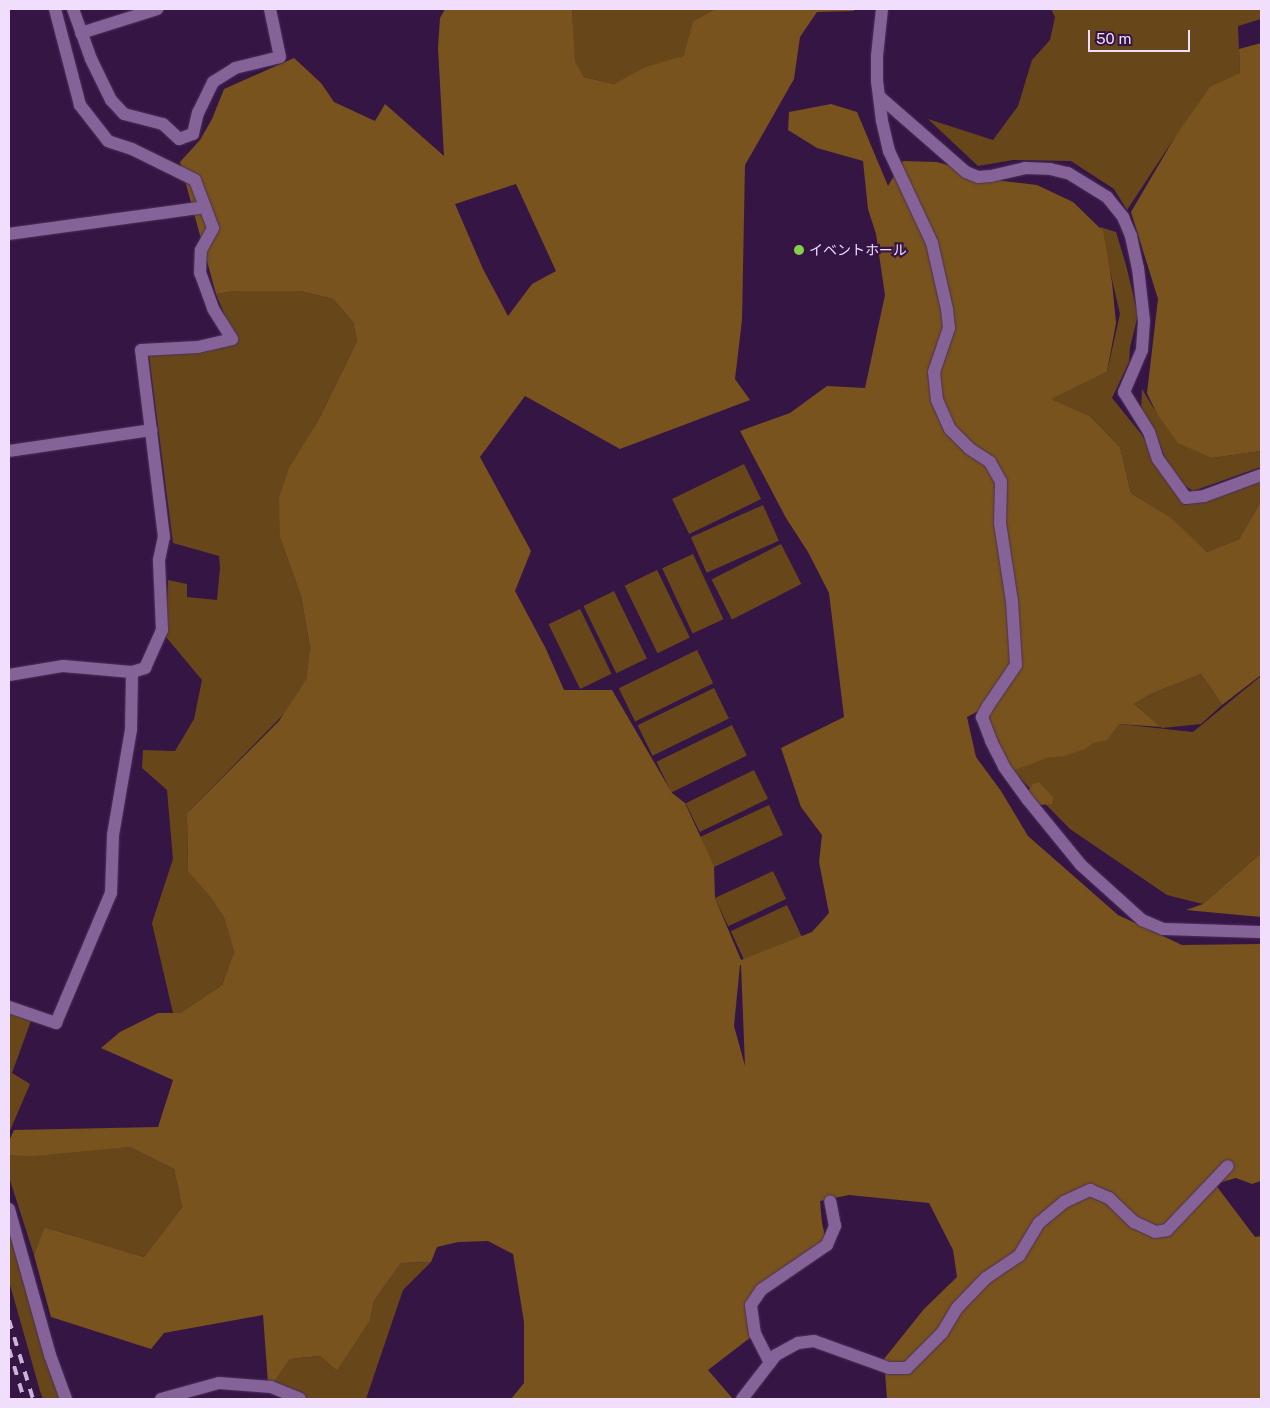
<!DOCTYPE html>
<html>
<head>
<meta charset="utf-8">
<style>
	body { margin:0 }
	#map { position:relative; width:1270px; height:1408px; overflow:hidden; background:#351544; font-family:"Public Sans","Noto Sans JP",sans-serif }
	div>[style] { position:absolute }
	[style*='--x'] { left:calc(var(--x)*1px); top:calc(var(--y)*1px); width:calc(var(--w)*1px); rotate:calc(var(--a)*1deg) }
	.green>* { inset:0; background:#67471a; transform-origin:0 0 }
	.forest>* { inset:0; background:#78531d }
	.roads { filter:drop-shadow(0 0 1px #4b3158) drop-shadow(0 0 1px #4b3158) }
	.minor>* { height:12px; margin:-6px; padding:0 6px; transform-origin:6px; border-radius:6px; background:#856399 }
	.rail>* { height:4px; margin-top:-2px; transform-origin:0; background:repeating-linear-gradient(90deg,#cbb5d7 0 9px,transparent 0 18px) }
	.dots>* { width:14px; height:14px; translate:-50% -50%; box-sizing:border-box; border:2px solid #351544; border-radius:50% }
	span { translate:-50% -50%; white-space:nowrap; text-align:center; line-height:1.15; -webkit-text-stroke:4.5px #351544; paint-order:stroke }
	.poi-label { font-size:14px; color:#f1defc }
	.left { translate:0 -50%; text-align:left }
	.frame { position:absolute; inset:0; border:10px solid #f1defc; pointer-events:none }
	.scale { position:absolute; left:1088px; top:30px; width:102px; height:22px; box-sizing:border-box; border:2px solid #f1defc; border-top:0; padding-left:6px; font-size:15px; line-height:18px; white-space:nowrap; color:#f1defc; -webkit-text-stroke:4px #351544; paint-order:stroke }
</style>
</head>
<body>
<div id="map">
	<div class="green">
		<div style="clip-path:polygon(572px 9px,715px 9px,693px 21px,683px 56px,614px 84px,584px 77px,574px 62px)"></div>
		<div style="clip-path:polygon(1051px 9px,1261px 9px,1261px 19px,1238px 26px,1240px 73px,1175px 137px,1127px 210px,1114px 189px,1071px 161px,1013px 160px,978px 166px,928px 119px,993px 140px,1018px 106px,1032px 60px,1050px 40px,1055px 17px)"></div>
		<div style="clip-path:polygon(1100px 227px,1116px 232px,1126px 265px,1138px 315px,1130px 347px,1129px 362px,1112px 398px,1142px 435px,1184px 505px,1261px 475px,1261px 501px,1239px 539px,1207px 552px,1158px 510px,1131px 493px,1120px 447px,1090px 416px,1050px 399px,1107px 372px,1120px 314px)"></div>
		<div style="clip-path:polygon(235px 291px,300px 291px,333px 299px,353px 322px,357px 341px,317px 423px,280px 538px,301px 596px,310px 647px,306px 681px,284px 714px,187px 813px,188px 872px,211px 898px,224px 918px,234px 952px,222px 985px,180px 1013px,173px 1013px,152px 923px,173px 859px,167px 790px,142px 768px,143px 750px,175px 751px,194px 719px,202px 680px,166px 637px,168px 580px,187px 584px,187px 597px,217px 600px,220px 568px,219px 556px,173px 543px,149px 356px,236px 342px,216px 294px)"></div>
		<div style="clip-path:polygon(1142px 389px,1156px 412px,1212px 458px,1261px 451px,1261px 467px,1193px 491px,1184px 485px,1167px 463px,1156px 435px,1141px 413px)"></div>
		<div style="left:744px;top:464px;width:39px;height:80px;rotate:64deg"></div>
		<div style="left:763px;top:505px;width:39px;height:79px;rotate:66deg"></div>
		<div style="left:781px;top:544px;width:45px;height:78px;rotate:63deg"></div>
		<div style="left:693px;top:554px;width:72px;height:34px;rotate:65deg"></div>
		<div style="left:657px;top:570px;width:75px;height:36px;rotate:64deg"></div>
		<div style="left:614px;top:591px;width:75px;height:34px;rotate:64deg"></div>
		<div style="left:580px;top:609px;width:72px;height:35px;rotate:64deg"></div>
		<div style="left:697px;top:650px;width:37px;height:87px;rotate:64deg"></div>
		<div style="clip-path:polygon(1201px 674px,1222px 705px,1201px 724px,1162px 728px,1134px 704px,1151px 694px)"></div>
		<div style="clip-path:polygon(1261px 676px,1261px 853px,1203px 904px,1167px 895px,1070px 829px,1013px 771px,1119px 724px,1193px 732px)"></div>
		<div style="left:714px;top:688px;width:34px;height:85px;rotate:64deg"></div>
		<div style="left:732px;top:725px;width:34px;height:84px;rotate:64deg"></div>
		<div style="left:754px;top:770px;width:32px;height:76px;rotate:64deg"></div>
		<div style="left:769px;top:805px;width:33px;height:76px;rotate:65deg"></div>
		<div style="left:773px;top:871px;width:31px;height:64px;rotate:65deg"></div>
		<div style="left:787px;top:905px;width:35px;height:62px;rotate:65deg"></div>
		<div style="clip-path:polygon(9px 1011px,32px 1018px,12px 1073px,30px 1084px,9px 1133px)"></div>
		<div style="clip-path:polygon(130px 1147px,174px 1169px,182px 1207px,144px 1257px,44px 1227px,34px 1255px,9px 1177px,9px 1155px)"></div>
		<div style="clip-path:polygon(9px 1227px,61px 1399px,43px 1399px,40px 1391px,9px 1281px)"></div>
		<div style="clip-path:polygon(431px 1262px,403px 1290px,366px 1399px,302px 1399px,271px 1387px,290px 1359px,320px 1356px,337px 1371px,370px 1321px,374px 1301px,401px 1263px)"></div>
	</div>
	<div class="forest">
		<div style="clip-path:polygon(evenodd,445px 9px,572px 9px,575px 62px,584px 77px,614px 84px,646px 67px,683px 56px,693px 21px,715px 9px,854px 9px,854px 11px,817px 12px,800px 37px,794px 79px,745px 165px,742px 320px,735px 379px,750px 400px,620px 449px,525px 396px,480px 457px,531px 551px,515px 591px,546px 649px,564px 690px,612px 690px,672px 793px,685px 803px,714px 866px,715px 898px,741px 960px,812px 932px,829px 913px,819px 862px,822px 835px,801px 807px,781px 748px,844px 717px,829px 593px,808px 552px,786px 518px,740px 431px,790px 413px,827px 386px,865px 388px,885px 295px,876px 234px,868px 209px,863px 161px,817px 148px,788px 130px,789px 112px,831px 104px,857px 112px,888px 186px,903px 161px,937px 162px,1003px 181px,1037px 185px,1073px 202px,1103px 231px,1112px 282px,1116px 323px,1107px 372px,1051px 399px,1090px 416px,1120px 447px,1131px 493px,1171px 518px,1207px 552px,1239px 539px,1261px 501px,1261px 675px,1222px 705px,1201px 674px,1151px 694px,1134px 704px,1161px 727px,1119px 724px,1107px 740px,1093px 743px,1085px 749px,1064px 756px,1046px 758px,1013px 771px,991px 732px,988px 706px,967px 717px,976px 757px,1001px 791px,1028px 836px,1118px 915px,1182px 945px,1261px 944px,1261px 1181px,1252px 1184px,1236px 1178px,1215px 1184px,1255px 1237px,1261px 1236px,1261px 1399px,887px 1399px,884px 1359px,924px 1309px,957px 1277px,953px 1250px,929px 1203px,849px 1195px,820px 1201px,822px 1223px,827px 1245px,752px 1305px,755px 1334px,708px 1370px,733px 1399px,511px 1399px,524px 1383px,524px 1322px,513px 1254px,488px 1241px,458px 1242px,437px 1247px,431px 1262px,401px 1263px,374px 1301px,370px 1321px,337px 1371px,320px 1356px,290px 1359px,273px 1384px,268px 1383px,263px 1315px,164px 1333px,151px 1349px,51px 1317px,34px 1255px,44px 1227px,144px 1257px,182px 1207px,174px 1169px,130px 1147px,32px 1156px,9px 1155px,9px 1141px,14px 1130px,158px 1127px,173px 1080px,101px 1048px,120px 1032px,158px 1013px,180px 1013px,222px 985px,234px 952px,224px 918px,211px 898px,188px 872px,187px 813px,279px 721px,306px 680px,310px 647px,301px 596px,280px 538px,279px 498px,289px 468px,317px 423px,357px 341px,353px 322px,333px 299px,300px 291px,235px 291px,216px 294px,180px 162px,200px 140px,212px 119px,224px 89px,294px 58px,321px 83px,334px 102px,375px 121px,385px 104px,444px 156px,438px 48px,440px 18px,445px 9px,516px 184px,556px 271px,532px 284px,508px 316px,483px 269px,455px 204px,516px 184px,445px 9px,740px 965px,741px 965px,745px 1066px,734px 1026px,740px 965px)"></div>
		<div style="clip-path:polygon(1261px 43px,1261px 451px,1212px 458px,1178px 443px,1156px 412px,1147px 393px,1158px 299px,1131px 212px,1175px 137px,1210px 87px,1240px 73px,1239px 49px)"></div>
		<div style="clip-path:polygon(1039px 782px,1053px 797px,1052px 804px,1040px 805px,1028px 791px,1033px 784px)"></div>
		<div style="clip-path:polygon(1261px 853px,1261px 917px,1186px 910px,1203px 904px)"></div>
	</div>
	<div class="roads">
		<div class="minor">
			<div style="--x:73;--y:9;--w:53;--a:70.2"></div>
			<div style="--x:91;--y:59;--w:46;--a:64"></div>
			<div style="--x:111;--y:100;--w:19;--a:47"></div>
			<div style="--x:124;--y:114;--w:40;--a:14.4"></div>
			<div style="--x:163;--y:124;--w:22;--a:43"></div>
			<div style="--x:179;--y:139;--w:15;--a:-20"></div>
			<div style="--x:193;--y:134;--w:22;--a:-77"></div>
			<div style="--x:198;--y:113;--w:34;--a:-64"></div>
			<div style="--x:213;--y:82;--w:26;--a:-32"></div>
			<div style="--x:235;--y:68;--w:46;--a:-13.7"></div>
			<div style="--x:280;--y:57;--w:49;--a:-101.8"></div>
			<div style="--x:882;--y:9;--w:47;--a:96.1"></div>
			<div style="--x:877;--y:56;--w:25;--a:90"></div>
			<div style="--x:877;--y:81;--w:40;--a:82.9"></div>
			<div style="--x:882;--y:121;--w:31;--a:77"></div>
			<div style="--x:889;--y:151;--w:102;--a:64.9"></div>
			<div style="--x:932;--y:243;--w:68;--a:77.2"></div>
			<div style="--x:947;--y:309;--w:19;--a:84"></div>
			<div style="--x:949;--y:328;--w:46;--a:108.8"></div>
			<div style="--x:934;--y:372;--w:28;--a:84"></div>
			<div style="--x:937;--y:400;--w:32;--a:66"></div>
			<div style="--x:950;--y:429;--w:28;--a:45"></div>
			<div style="--x:970;--y:449;--w:24;--a:33"></div>
			<div style="--x:990;--y:462;--w:23;--a:61"></div>
			<div style="--x:1001;--y:482;--w:41;--a:91.4"></div>
			<div style="--x:1000;--y:523;--w:79;--a:81.3"></div>
			<div style="--x:1012;--y:601;--w:64;--a:86.4"></div>
			<div style="--x:1016;--y:665;--w:50;--a:124.3"></div>
			<div style="--x:988;--y:706;--w:13;--a:119"></div>
			<div style="--x:982;--y:717;--w:26;--a:69"></div>
			<div style="--x:991;--y:741;--w:29;--a:63"></div>
			<div style="--x:1004;--y:767;--w:41;--a:54"></div>
			<div style="--x:1028;--y:800;--w:84;--a:50.8"></div>
			<div style="--x:1081;--y:865;--w:82;--a:42"></div>
			<div style="--x:1142;--y:920;--w:23;--a:23"></div>
			<div style="--x:1163;--y:929;--w:98;--a:1.8"></div>
			<div style="--x:81;--y:33;--w:80;--a:-17.5"></div>
			<div style="--x:880;--y:97;--w:114;--a:41.1"></div>
			<div style="--x:966;--y:172;--w:13;--a:23"></div>
			<div style="--x:978;--y:177;--w:13;--a:-4"></div>
			<div style="--x:991;--y:176;--w:35;--a:-13"></div>
			<div style="--x:1025;--y:168;--w:25;--a:2"></div>
			<div style="--x:1050;--y:169;--w:18;--a:13"></div>
			<div style="--x:1068;--y:173;--w:46;--a:31.6"></div>
			<div style="--x:1107;--y:197;--w:26;--a:51"></div>
			<div style="--x:1123;--y:217;--w:21;--a:67"></div>
			<div style="--x:1131;--y:236;--w:33;--a:78"></div>
			<div style="--x:1138;--y:268;--w:53;--a:83.5"></div>
			<div style="--x:1144;--y:321;--w:29;--a:94"></div>
			<div style="--x:1142;--y:350;--w:46;--a:113.2"></div>
			<div style="--x:1124;--y:392;--w:47;--a:58"></div>
			<div style="--x:1149;--y:432;--w:28;--a:72"></div>
			<div style="--x:1158;--y:459;--w:48;--a:54.3"></div>
			<div style="--x:1186;--y:498;--w:18;--a:-6"></div>
			<div style="--x:1204;--y:496;--w:61;--a:-20.2"></div>
			<div style="--x:9;--y:234;--w:198;--a:-7.8"></div>
			<div style="--x:9;--y:451;--w:144;--a:-8.4"></div>
			<div style="--x:9;--y:675;--w:55;--a:-9.5"></div>
			<div style="--x:63;--y:666;--w:69;--a:5"></div>
			<div style="--x:132;--y:672;--w:14;--a:-17"></div>
			<div style="--x:145;--y:668;--w:42;--a:-65.9"></div>
			<div style="--x:162;--y:630;--w:70;--a:-92.5"></div>
			<div style="--x:159;--y:560;--w:24;--a:-78"></div>
			<div style="--x:164;--y:537;--w:188;--a:-97"></div>
			<div style="--x:141;--y:350;--w:57;--a:-3"></div>
			<div style="--x:198;--y:347;--w:35;--a:-13"></div>
			<div style="--x:232;--y:339;--w:36;--a:-122"></div>
			<div style="--x:213;--y:308;--w:37;--a:-110"></div>
			<div style="--x:200;--y:273;--w:23;--a:-88"></div>
			<div style="--x:201;--y:250;--w:25;--a:-61"></div>
			<div style="--x:213;--y:228;--w:51;--a:-110.6"></div>
			<div style="--x:195;--y:180;--w:70;--a:-153.8"></div>
			<div style="--x:132;--y:149;--w:25;--a:-162"></div>
			<div style="--x:108;--y:141;--w:46;--a:-127.9"></div>
			<div style="--x:80;--y:105;--w:99;--a:-104.6"></div>
			<div style="--x:9;--y:1007;--w:50;--a:18.8"></div>
			<div style="--x:56;--y:1023;--w:141;--a:-67.1"></div>
			<div style="--x:111;--y:893;--w:58;--a:-88"></div>
			<div style="--x:113;--y:835;--w:107;--a:-80.3"></div>
			<div style="--x:131;--y:730;--w:58;--a:-89"></div>
			<div style="--x:9;--y:1209;--w:152;--a:74.3"></div>
			<div style="--x:50;--y:1355;--w:47;--a:70"></div>
			<div style="--x:770;--y:1363;--w:33;--a:-117"></div>
			<div style="--x:755;--y:1334;--w:29;--a:-98"></div>
			<div style="--x:751;--y:1305;--w:18;--a:-56"></div>
			<div style="--x:761;--y:1290;--w:80;--a:-34.3"></div>
			<div style="--x:827;--y:1245;--w:21;--a:-67"></div>
			<div style="--x:835;--y:1226;--w:25;--a:-101"></div>
			<div style="--x:161;--y:1399;--w:60;--a:-15.4"></div>
			<div style="--x:219;--y:1383;--w:52;--a:4.4"></div>
			<div style="--x:271;--y:1387;--w:31;--a:22"></div>
			<div style="--x:742;--y:1399;--w:56;--a:-52.3"></div>
			<div style="--x:776;--y:1355;--w:25;--a:-29"></div>
			<div style="--x:798;--y:1343;--w:16;--a:-7"></div>
			<div style="--x:814;--y:1341;--w:80;--a:19.8"></div>
			<div style="--x:889;--y:1368;--w:18;--a:0"></div>
			<div style="--x:907;--y:1368;--w:49;--a:-45"></div>
			<div style="--x:942;--y:1333;--w:29;--a:-59"></div>
			<div style="--x:957;--y:1308;--w:42;--a:-46"></div>
			<div style="--x:986;--y:1278;--w:40;--a:-34"></div>
			<div style="--x:1019;--y:1256;--w:39;--a:-59"></div>
			<div style="--x:1039;--y:1223;--w:33;--a:-40"></div>
			<div style="--x:1064;--y:1202;--w:29;--a:-25"></div>
			<div style="--x:1090;--y:1190;--w:21;--a:23"></div>
			<div style="--x:1109;--y:1198;--w:35;--a:44"></div>
			<div style="--x:1134;--y:1222;--w:23;--a:25"></div>
			<div style="--x:1155;--y:1232;--w:12;--a:-9"></div>
			<div style="--x:1167;--y:1230;--w:88;--a:-46.4"></div>
		</div>
	</div>
	<div class="rail">
		<div style="--x:9;--y:1320;--w:83;--a:73.1"></div>
		<div style="--x:9;--y:1349;--w:52;--a:73.3"></div>
	</div>
	<div class="dots">
		<div style="left:799px;top:250px;background:#88cf49"></div>
	</div>
	<div class="poi-label">
		<span class="left" style="left:809px;top:250px">イベントホール</span>
	</div>
	<div class="frame"></div>
	<div class="scale">50 m</div>
</div>
</body>
</html>
